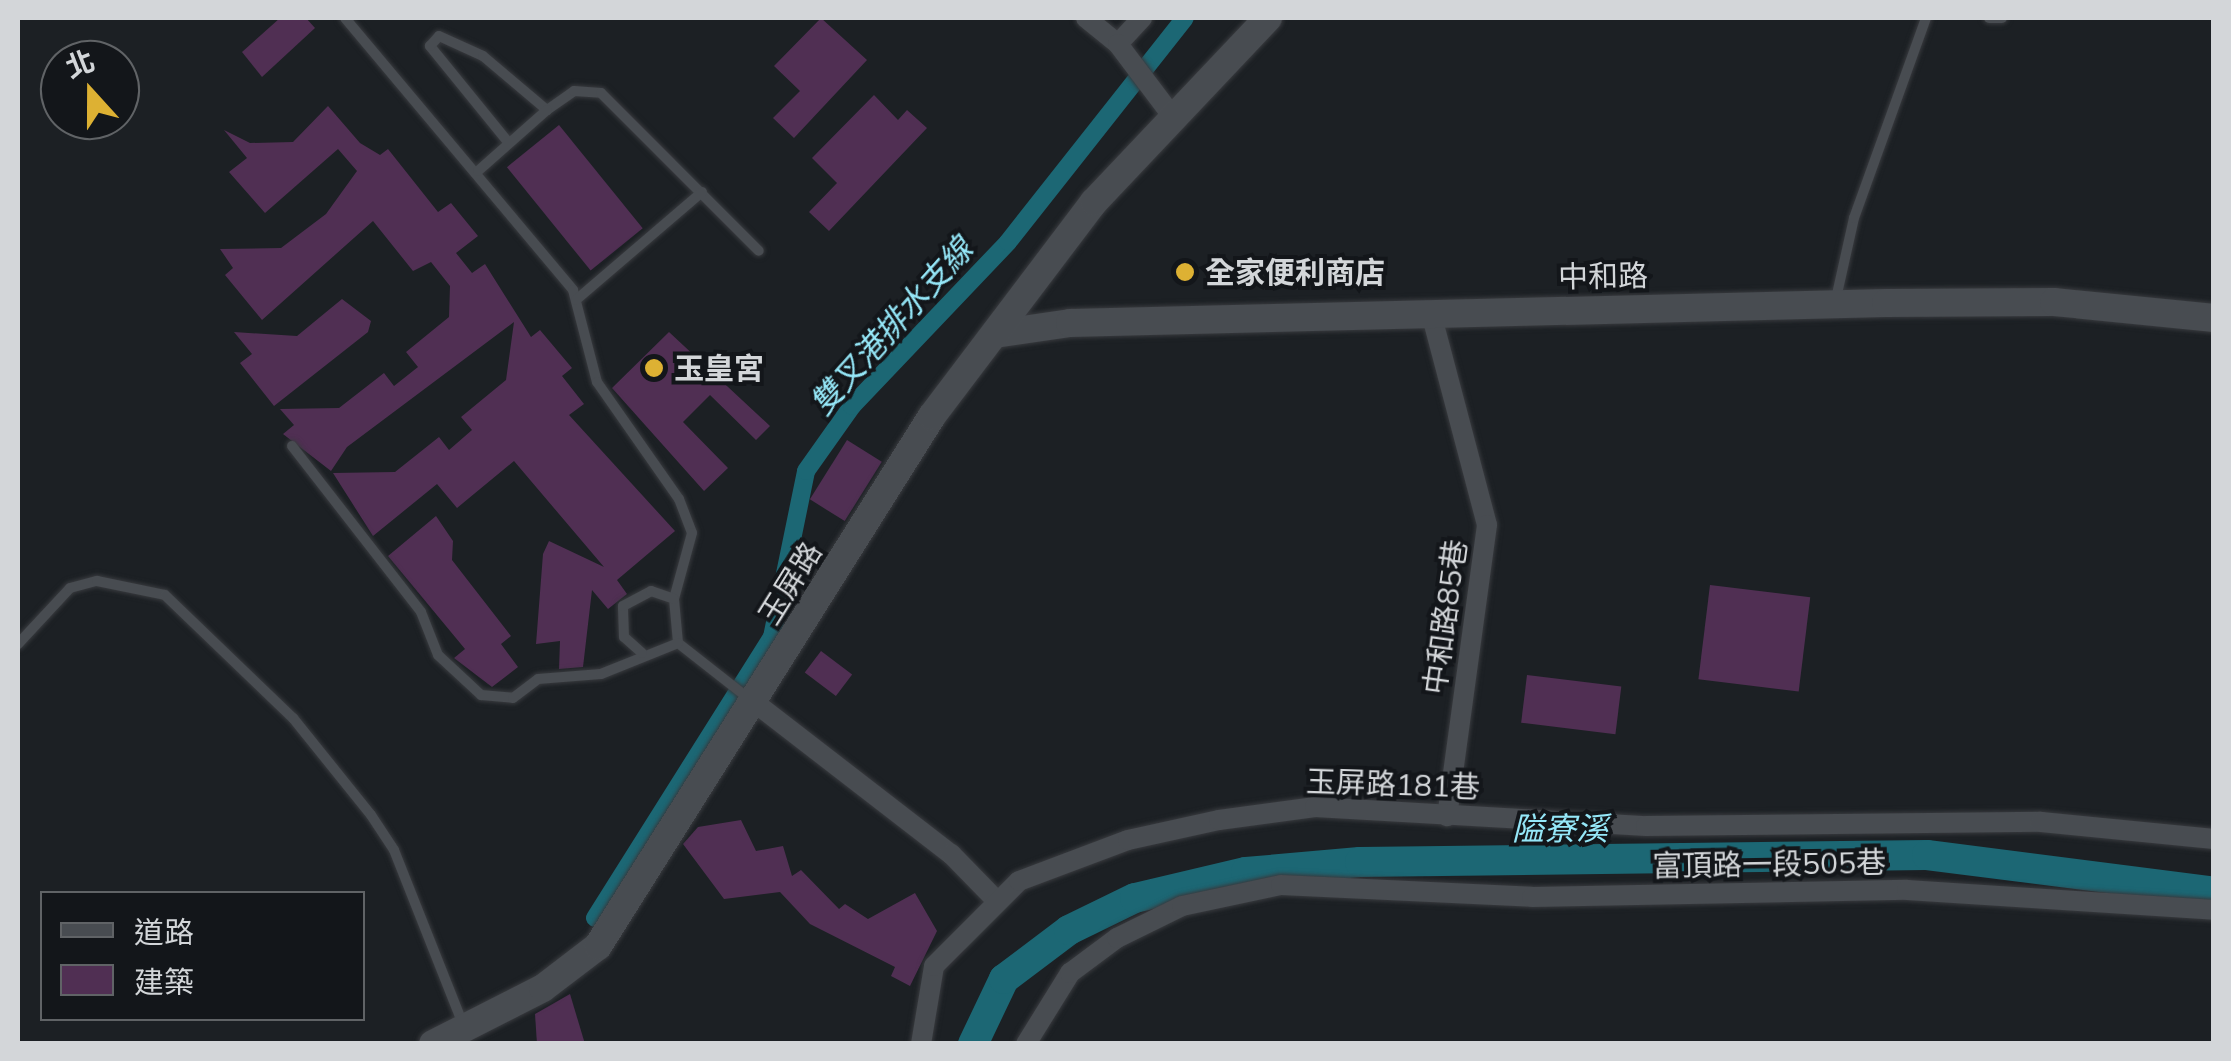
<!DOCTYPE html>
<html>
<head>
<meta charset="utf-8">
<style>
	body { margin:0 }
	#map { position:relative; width:2231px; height:1061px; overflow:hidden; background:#1c2024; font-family:Mulish,"Noto Sans TC",sans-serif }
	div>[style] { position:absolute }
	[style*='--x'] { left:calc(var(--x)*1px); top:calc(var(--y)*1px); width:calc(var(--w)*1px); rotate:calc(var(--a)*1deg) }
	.canal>* { height:18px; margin:-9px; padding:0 9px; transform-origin:9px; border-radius:9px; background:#1c6774 }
	.river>* { height:30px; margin:-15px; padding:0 15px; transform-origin:15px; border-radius:15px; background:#1c6774 }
	.building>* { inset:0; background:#502f53; transform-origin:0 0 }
	.roads { filter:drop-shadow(0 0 2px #383a3e) drop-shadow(0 0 2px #383a3e) }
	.lane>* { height:10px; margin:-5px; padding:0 5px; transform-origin:5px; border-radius:5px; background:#484c51 }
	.street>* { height:20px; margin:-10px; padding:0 10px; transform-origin:10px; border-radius:10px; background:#484c51 }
	.secondary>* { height:28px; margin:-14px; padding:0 14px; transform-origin:14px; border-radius:14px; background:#484c51 }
	.dots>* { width:28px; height:28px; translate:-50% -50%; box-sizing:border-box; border:5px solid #13161a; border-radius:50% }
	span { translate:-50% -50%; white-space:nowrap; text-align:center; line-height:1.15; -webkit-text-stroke:8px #13161a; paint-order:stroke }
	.poi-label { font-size:30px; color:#d3d6d9; font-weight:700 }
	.left { translate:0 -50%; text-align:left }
	.street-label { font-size:30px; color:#d3d6d9 }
	.water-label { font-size:32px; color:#95e7f8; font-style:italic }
	.frame { position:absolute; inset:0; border:20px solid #d3d6d9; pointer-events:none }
	.legend { position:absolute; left:40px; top:891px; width:325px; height:130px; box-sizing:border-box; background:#13161a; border:2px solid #606366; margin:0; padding:12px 18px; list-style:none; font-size:30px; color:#d3d6d9 }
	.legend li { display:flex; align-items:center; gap:20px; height:50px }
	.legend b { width:50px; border:2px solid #606366 }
	.north { position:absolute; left:40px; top:40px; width:100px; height:100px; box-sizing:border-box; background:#13161a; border:2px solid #606366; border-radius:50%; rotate:339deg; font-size:28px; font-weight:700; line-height:40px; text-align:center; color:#d3d6d9 }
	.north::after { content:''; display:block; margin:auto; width:35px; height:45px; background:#ddb133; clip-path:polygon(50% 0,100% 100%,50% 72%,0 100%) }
</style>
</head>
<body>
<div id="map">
	<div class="canal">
		<div style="--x:595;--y:918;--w:332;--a:-57.8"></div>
		<div style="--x:772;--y:637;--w:169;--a:-78.4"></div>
		<div style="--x:806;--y:471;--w:80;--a:-54.7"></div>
		<div style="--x:852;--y:406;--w:226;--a:-46.4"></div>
		<div style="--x:1008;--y:242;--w:285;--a:-51.7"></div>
	</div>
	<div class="river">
		<div style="--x:973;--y:1044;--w:72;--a:-64.5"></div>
		<div style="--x:1004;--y:979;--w:81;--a:-37"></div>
		<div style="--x:1069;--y:930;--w:73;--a:-25.9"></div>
		<div style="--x:1135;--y:898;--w:114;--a:-13.2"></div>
		<div style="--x:1246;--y:872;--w:114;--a:-5"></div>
		<div style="--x:1360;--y:862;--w:567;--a:-0.71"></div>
		<div style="--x:1927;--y:855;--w:289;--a:7.3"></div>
	</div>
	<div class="building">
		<div style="clip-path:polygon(280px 18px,306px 18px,315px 28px,262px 77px,242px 52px)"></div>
		<div style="clip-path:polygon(821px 18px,867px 60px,794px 138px,773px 118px,800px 91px,774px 66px)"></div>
		<div style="clip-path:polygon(874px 95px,898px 120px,907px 110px,927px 128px,829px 231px,809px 212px,837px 183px,812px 158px)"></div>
		<div style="clip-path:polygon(328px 106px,360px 143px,380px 155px,388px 149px,438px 212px,451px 203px,478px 236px,456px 253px,472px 273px,485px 264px,531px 337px,540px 330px,572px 368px,562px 376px,584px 404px,569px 415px,675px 531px,617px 580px,627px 594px,608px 609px,592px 590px,583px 667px,559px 669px,560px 641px,536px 644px,543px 554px,549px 541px,604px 567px,514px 461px,457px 508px,437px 484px,373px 536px,333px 473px,395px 472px,439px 437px,449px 450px,472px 430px,461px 417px,506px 380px,514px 322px,347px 447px,331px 471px,283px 434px,294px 425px,280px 409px,339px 408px,384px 373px,394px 386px,418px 367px,406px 352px,449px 317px,450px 286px,431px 262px,413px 271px,373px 221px,262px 320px,225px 275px,233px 268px,220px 249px,281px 248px,326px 214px,357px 171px,338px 149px,265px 213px,229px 172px,247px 158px,224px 130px,250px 143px,293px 142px)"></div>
		<div style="left:559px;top:125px;width:133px;height:67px;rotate:51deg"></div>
		<div style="clip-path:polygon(342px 299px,371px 321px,368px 332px,274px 406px,240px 363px,252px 354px,234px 332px,297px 336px)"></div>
		<div style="clip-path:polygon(669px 332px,770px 426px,756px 440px,710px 395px,683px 422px,728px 468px,704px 491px,612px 388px)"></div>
		<div style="left:847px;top:440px;width:41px;height:70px;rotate:32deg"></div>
		<div style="clip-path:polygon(436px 516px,453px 541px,452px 560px,511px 636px,501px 644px,518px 667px,492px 687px,454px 658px,465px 649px,388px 556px)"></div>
		<div style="left:1710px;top:585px;width:101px;height:95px;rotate:7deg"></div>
		<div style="left:821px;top:651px;width:39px;height:27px;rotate:37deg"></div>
		<div style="left:1527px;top:675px;width:95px;height:48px;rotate:7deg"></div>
		<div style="clip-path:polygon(741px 820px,756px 851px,783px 846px,792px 876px,801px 870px,839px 909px,845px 904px,868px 919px,915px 893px,937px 931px,910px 986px,891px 976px,895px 967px,810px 924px,780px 892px,724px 899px,683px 844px,698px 827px)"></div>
		<div style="clip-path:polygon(570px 994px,585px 1044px,537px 1044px,535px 1014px)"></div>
	</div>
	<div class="roads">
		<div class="lane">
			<div style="--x:345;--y:18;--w:355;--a:50"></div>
			<div style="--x:573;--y:290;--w:95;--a:75.4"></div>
			<div style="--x:597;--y:382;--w:143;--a:55"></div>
			<div style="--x:679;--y:499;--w:36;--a:69"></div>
			<div style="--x:692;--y:533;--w:68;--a:105.3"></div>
			<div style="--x:674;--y:599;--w:44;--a:84.8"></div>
			<div style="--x:678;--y:643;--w:94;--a:38.1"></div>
			<div style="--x:1989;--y:18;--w:13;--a:0"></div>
			<div style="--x:508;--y:142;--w:124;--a:-129.1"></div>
			<div style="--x:430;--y:46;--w:13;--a:-48"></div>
			<div style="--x:439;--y:36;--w:48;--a:24.4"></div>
			<div style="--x:483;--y:56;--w:84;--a:40.2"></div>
			<div style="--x:547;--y:110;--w:33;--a:-35"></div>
			<div style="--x:574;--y:91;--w:27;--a:4"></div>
			<div style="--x:601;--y:93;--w:223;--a:45"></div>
			<div style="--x:478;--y:171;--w:92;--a:-41.5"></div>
			<div style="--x:576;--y:300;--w:166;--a:-40.6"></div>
			<div style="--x:1835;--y:303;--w:87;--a:-77.4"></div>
			<div style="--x:1854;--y:218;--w:213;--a:-70.2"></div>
			<div style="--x:292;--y:446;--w:210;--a:52.1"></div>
			<div style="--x:421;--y:612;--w:46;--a:68.4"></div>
			<div style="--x:438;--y:655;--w:59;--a:42.9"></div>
			<div style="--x:481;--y:695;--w:32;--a:5"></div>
			<div style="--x:513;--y:698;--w:31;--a:-37"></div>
			<div style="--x:538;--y:679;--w:63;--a:-4.5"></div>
			<div style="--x:601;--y:674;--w:83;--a:-21.9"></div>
			<div style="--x:18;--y:644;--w:76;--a:-47.1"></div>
			<div style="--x:70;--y:588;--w:28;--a:-15"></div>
			<div style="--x:97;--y:581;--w:69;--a:11.6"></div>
			<div style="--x:165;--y:595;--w:178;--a:43.9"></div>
			<div style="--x:293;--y:718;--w:124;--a:51.2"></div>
			<div style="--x:371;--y:815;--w:42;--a:56.7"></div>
			<div style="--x:394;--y:850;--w:190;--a:68.4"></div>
			<div style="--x:642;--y:653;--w:24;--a:-138"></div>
			<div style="--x:624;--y:637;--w:31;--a:-92"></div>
			<div style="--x:623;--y:606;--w:32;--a:-28"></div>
			<div style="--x:651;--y:591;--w:24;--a:19"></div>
		</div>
		<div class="street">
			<div style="--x:1086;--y:18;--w:41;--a:39.1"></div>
			<div style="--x:1142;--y:18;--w:35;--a:133"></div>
			<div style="--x:1118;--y:44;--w:86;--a:53"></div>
			<div style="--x:1431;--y:313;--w:219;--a:75.2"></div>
			<div style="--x:1487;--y:525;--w:294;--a:97.8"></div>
			<div style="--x:754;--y:702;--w:249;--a:37.7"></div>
			<div style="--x:951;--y:854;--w:63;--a:45.6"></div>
			<div style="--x:921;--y:1044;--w:79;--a:-80.5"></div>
			<div style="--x:934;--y:966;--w:120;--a:-45"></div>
			<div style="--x:1019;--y:881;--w:116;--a:-20.6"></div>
			<div style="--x:1128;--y:840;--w:93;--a:-12.4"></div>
			<div style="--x:1219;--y:820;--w:97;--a:-7.7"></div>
			<div style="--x:1315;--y:807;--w:332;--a:3.3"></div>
			<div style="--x:1646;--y:826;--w:395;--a:-0.6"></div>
			<div style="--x:2041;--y:822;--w:174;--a:5.6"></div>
			<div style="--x:1026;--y:1044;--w:84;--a:-58.2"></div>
			<div style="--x:1070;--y:973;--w:59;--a:-36.7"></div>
			<div style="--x:1117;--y:938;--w:72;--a:-26.2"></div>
			<div style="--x:1182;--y:906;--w:101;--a:-12"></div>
			<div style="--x:1281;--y:885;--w:251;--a:2.7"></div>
			<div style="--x:1532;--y:897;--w:375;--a:-1.1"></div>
			<div style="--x:1907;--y:890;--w:308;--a:3.7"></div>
		</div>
		<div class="secondary">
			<div style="--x:995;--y:334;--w:76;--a:-8.3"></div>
			<div style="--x:1070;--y:323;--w:816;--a:-1.4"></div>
			<div style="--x:1886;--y:303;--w:168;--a:-0.3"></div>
			<div style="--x:2054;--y:302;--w:161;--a:5.7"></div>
			<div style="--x:433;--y:1044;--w:123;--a:-27"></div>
			<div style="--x:543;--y:988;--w:69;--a:-37.4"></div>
			<div style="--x:598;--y:946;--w:626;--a:-57.78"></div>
			<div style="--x:932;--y:416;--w:268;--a:-52.9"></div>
			<div style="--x:1094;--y:202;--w:253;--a:-46.6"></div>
		</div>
	</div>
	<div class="dots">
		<div style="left:1185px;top:272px;background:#ddb133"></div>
		<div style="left:654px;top:368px;background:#ddb133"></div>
	</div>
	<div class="poi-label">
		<span class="left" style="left:1205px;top:272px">全家便利商店</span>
		<span class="left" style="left:674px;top:368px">玉皇宮</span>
	</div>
	<div class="street-label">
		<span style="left:1603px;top:276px;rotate:-1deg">中和路</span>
		<span style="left:790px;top:583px;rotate:-58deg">玉屏路</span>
		<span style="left:1445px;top:617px;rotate:-82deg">中和路85巷</span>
		<span style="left:1393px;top:784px;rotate:2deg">玉屏路181巷</span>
		<span style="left:1769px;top:864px;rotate:-1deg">富頂路一段505巷</span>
	</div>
	<div class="water-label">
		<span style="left:891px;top:326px;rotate:-48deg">雙叉港排水支線</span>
		<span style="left:1560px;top:828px">隘寮溪</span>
	</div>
	<div class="frame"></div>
	<ul class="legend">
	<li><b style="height:12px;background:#484c51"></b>道路</li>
	<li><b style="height:28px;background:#502f53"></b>建築</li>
	</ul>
	<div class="north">北</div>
</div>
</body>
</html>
